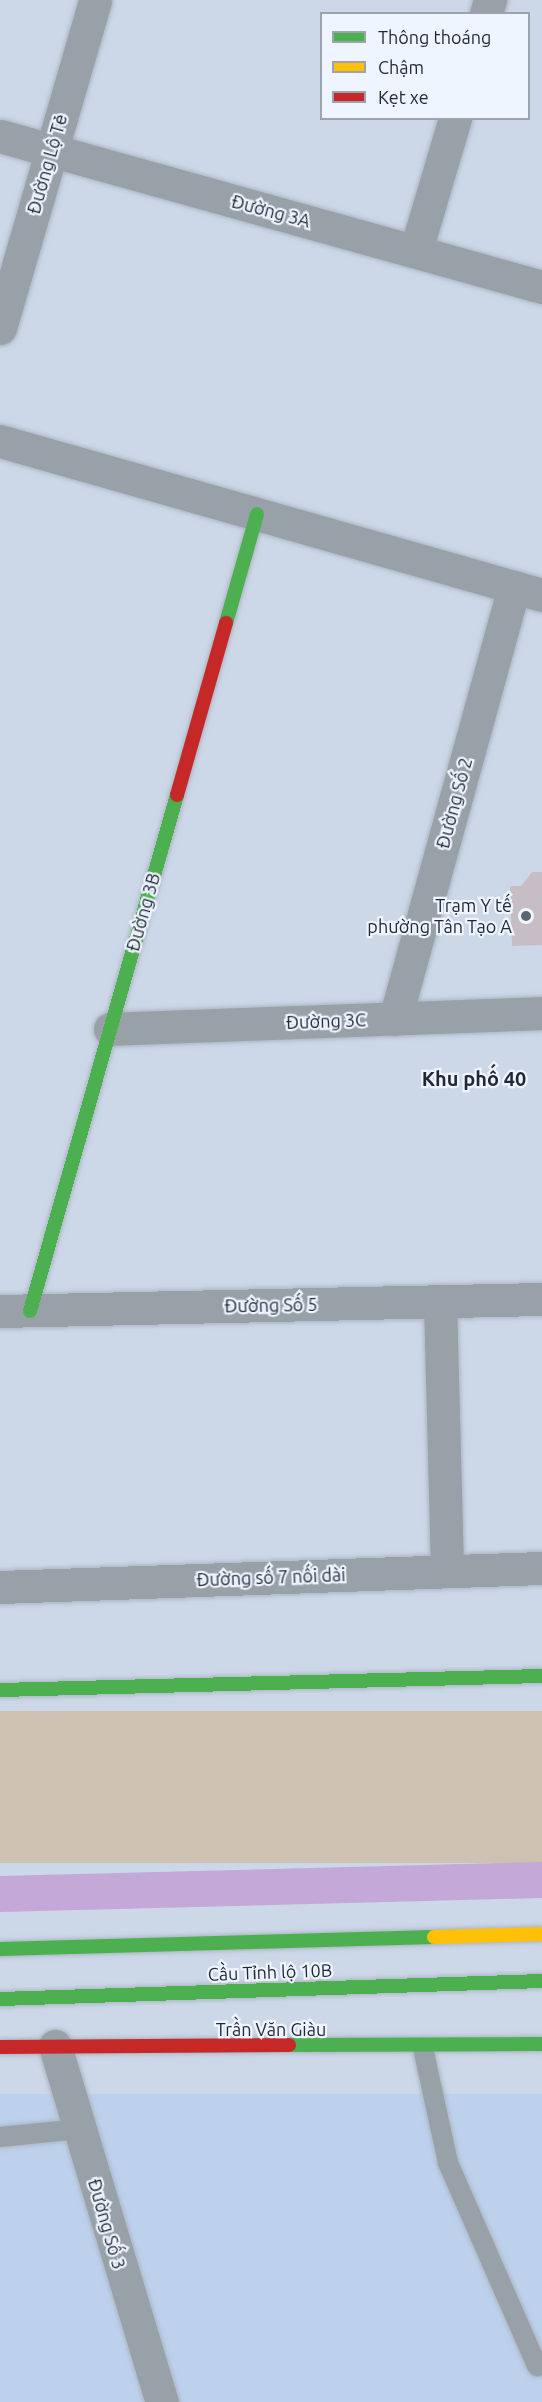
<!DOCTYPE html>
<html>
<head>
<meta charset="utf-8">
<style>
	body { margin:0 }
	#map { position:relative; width:542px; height:2402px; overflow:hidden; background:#ccd8e8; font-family:Ubuntu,sans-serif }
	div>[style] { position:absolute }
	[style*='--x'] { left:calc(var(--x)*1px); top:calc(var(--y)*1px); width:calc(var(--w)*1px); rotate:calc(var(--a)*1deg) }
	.built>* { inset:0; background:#bdd1ed; transform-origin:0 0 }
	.green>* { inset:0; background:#cdc2b2; transform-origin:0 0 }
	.canal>* { height:36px; margin:-18px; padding:0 18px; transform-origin:18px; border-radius:18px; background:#c4a8d8 }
	.building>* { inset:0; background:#c7bdc5 }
	.roads { filter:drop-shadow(0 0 2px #acb6c2) drop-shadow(0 0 2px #acb6c2) }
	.lane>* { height:20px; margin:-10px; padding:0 10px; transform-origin:10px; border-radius:10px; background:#97a1a7 }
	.street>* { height:33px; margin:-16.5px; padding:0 16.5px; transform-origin:16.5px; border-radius:16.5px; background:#97a1a7 }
	.fast>* { height:14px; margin:-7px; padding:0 7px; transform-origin:7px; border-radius:7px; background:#4caf50 }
	.slow>* { height:14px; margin:-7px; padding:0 7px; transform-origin:7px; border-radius:7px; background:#ffc107 }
	.jam>* { height:14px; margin:-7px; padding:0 7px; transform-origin:7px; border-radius:7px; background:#c62828 }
	.dots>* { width:16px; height:16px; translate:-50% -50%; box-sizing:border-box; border:3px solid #eef5ff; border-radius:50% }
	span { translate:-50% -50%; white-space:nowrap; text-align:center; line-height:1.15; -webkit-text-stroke:4.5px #eef5ff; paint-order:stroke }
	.street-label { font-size:18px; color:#1f2834 }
	.poi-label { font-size:18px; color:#1f2834 }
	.right { translate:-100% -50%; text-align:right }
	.neighbourhood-label { font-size:20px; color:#1f2834; font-weight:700 }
	.legend { position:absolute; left:320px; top:12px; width:210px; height:108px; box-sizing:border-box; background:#eef5ff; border:2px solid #9ba3ae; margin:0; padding:8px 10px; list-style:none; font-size:18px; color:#1f2834 }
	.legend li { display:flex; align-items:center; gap:12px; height:30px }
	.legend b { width:30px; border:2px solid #9ba3ae }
</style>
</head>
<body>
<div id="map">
	<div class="built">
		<div style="left:542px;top:2094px;width:308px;height:542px;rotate:90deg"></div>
	</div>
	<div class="green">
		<div style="left:542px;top:1711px;width:152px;height:542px;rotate:90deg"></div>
	</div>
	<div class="canal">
		<div style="--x:0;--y:1894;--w:542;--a:-1.48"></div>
	</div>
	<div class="building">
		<div style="clip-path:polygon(532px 872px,542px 872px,542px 945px,512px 946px,510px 886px,521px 886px)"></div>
	</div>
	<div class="roads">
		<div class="lane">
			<div style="--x:423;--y:2048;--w:118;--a:77.7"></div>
			<div style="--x:448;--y:2163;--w:222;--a:66.3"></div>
			<div style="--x:0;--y:2137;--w:80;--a:-5.7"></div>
		</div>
		<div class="street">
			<div style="--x:486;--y:14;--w:15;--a:-74"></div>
			<div style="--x:0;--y:136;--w:563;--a:15.57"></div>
			<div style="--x:416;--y:250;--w:138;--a:-73.5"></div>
			<div style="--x:0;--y:328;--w:341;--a:-73.8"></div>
			<div style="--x:0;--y:441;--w:563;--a:15.86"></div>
			<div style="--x:395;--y:1019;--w:448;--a:-74.6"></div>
			<div style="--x:110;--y:1029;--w:432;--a:-2.1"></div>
			<div style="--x:440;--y:1301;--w:270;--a:88.5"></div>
			<div style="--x:0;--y:1311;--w:542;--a:-1.27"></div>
			<div style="--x:0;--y:1587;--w:542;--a:-2.01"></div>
			<div style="--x:55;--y:2046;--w:372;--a:73.3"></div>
		</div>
		<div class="fast">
			<div style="--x:226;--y:623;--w:113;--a:-74.1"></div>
			<div style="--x:30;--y:1311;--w:537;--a:-74.1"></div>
			<div style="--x:0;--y:1690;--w:542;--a:-1.48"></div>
			<div style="--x:0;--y:1949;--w:434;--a:-1.6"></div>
			<div style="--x:0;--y:1999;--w:542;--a:-1.9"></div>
			<div style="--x:289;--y:2045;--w:253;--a:-0.2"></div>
		</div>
		<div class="slow">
			<div style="--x:434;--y:1937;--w:108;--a:-1.6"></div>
		</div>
		<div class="jam">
			<div style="--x:177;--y:795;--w:179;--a:-74.1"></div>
			<div style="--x:0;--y:2047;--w:289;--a:-0.4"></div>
		</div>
	</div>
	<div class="dots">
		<div style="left:526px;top:916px;background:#5c6673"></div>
	</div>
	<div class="street-label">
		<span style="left:47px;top:164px;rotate:-74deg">Đường Lộ Tẻ</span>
		<span style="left:271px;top:211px;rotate:15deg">Đường 3A</span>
		<span style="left:454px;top:803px;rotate:-75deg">Đường Số 2</span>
		<span style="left:143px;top:912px;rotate:-74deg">Đường 3B</span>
		<span style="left:326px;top:1021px;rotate:-2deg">Đường 3C</span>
		<span style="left:271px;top:1305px;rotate:-1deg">Đường Số 5</span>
		<span style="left:271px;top:1577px;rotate:-2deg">Đường số 7 nối dài</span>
		<span style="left:270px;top:1972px;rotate:-2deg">Cầu Tỉnh lộ 10B</span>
		<span style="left:271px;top:2029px">Trần Văn Giàu</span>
		<span style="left:107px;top:2224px;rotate:74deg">Đường Số 3</span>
	</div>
	<div class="poi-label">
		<span class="right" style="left:512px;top:916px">Trạm Y tế<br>phường Tân Tạo A</span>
	</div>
	<div class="neighbourhood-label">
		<span style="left:474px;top:1078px">Khu phố 40</span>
	</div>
	<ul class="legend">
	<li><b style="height:8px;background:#4caf50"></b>Thông thoáng</li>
	<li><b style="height:8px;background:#ffc107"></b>Chậm</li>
	<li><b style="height:8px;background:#c62828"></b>Kẹt xe</li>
	</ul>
</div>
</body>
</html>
